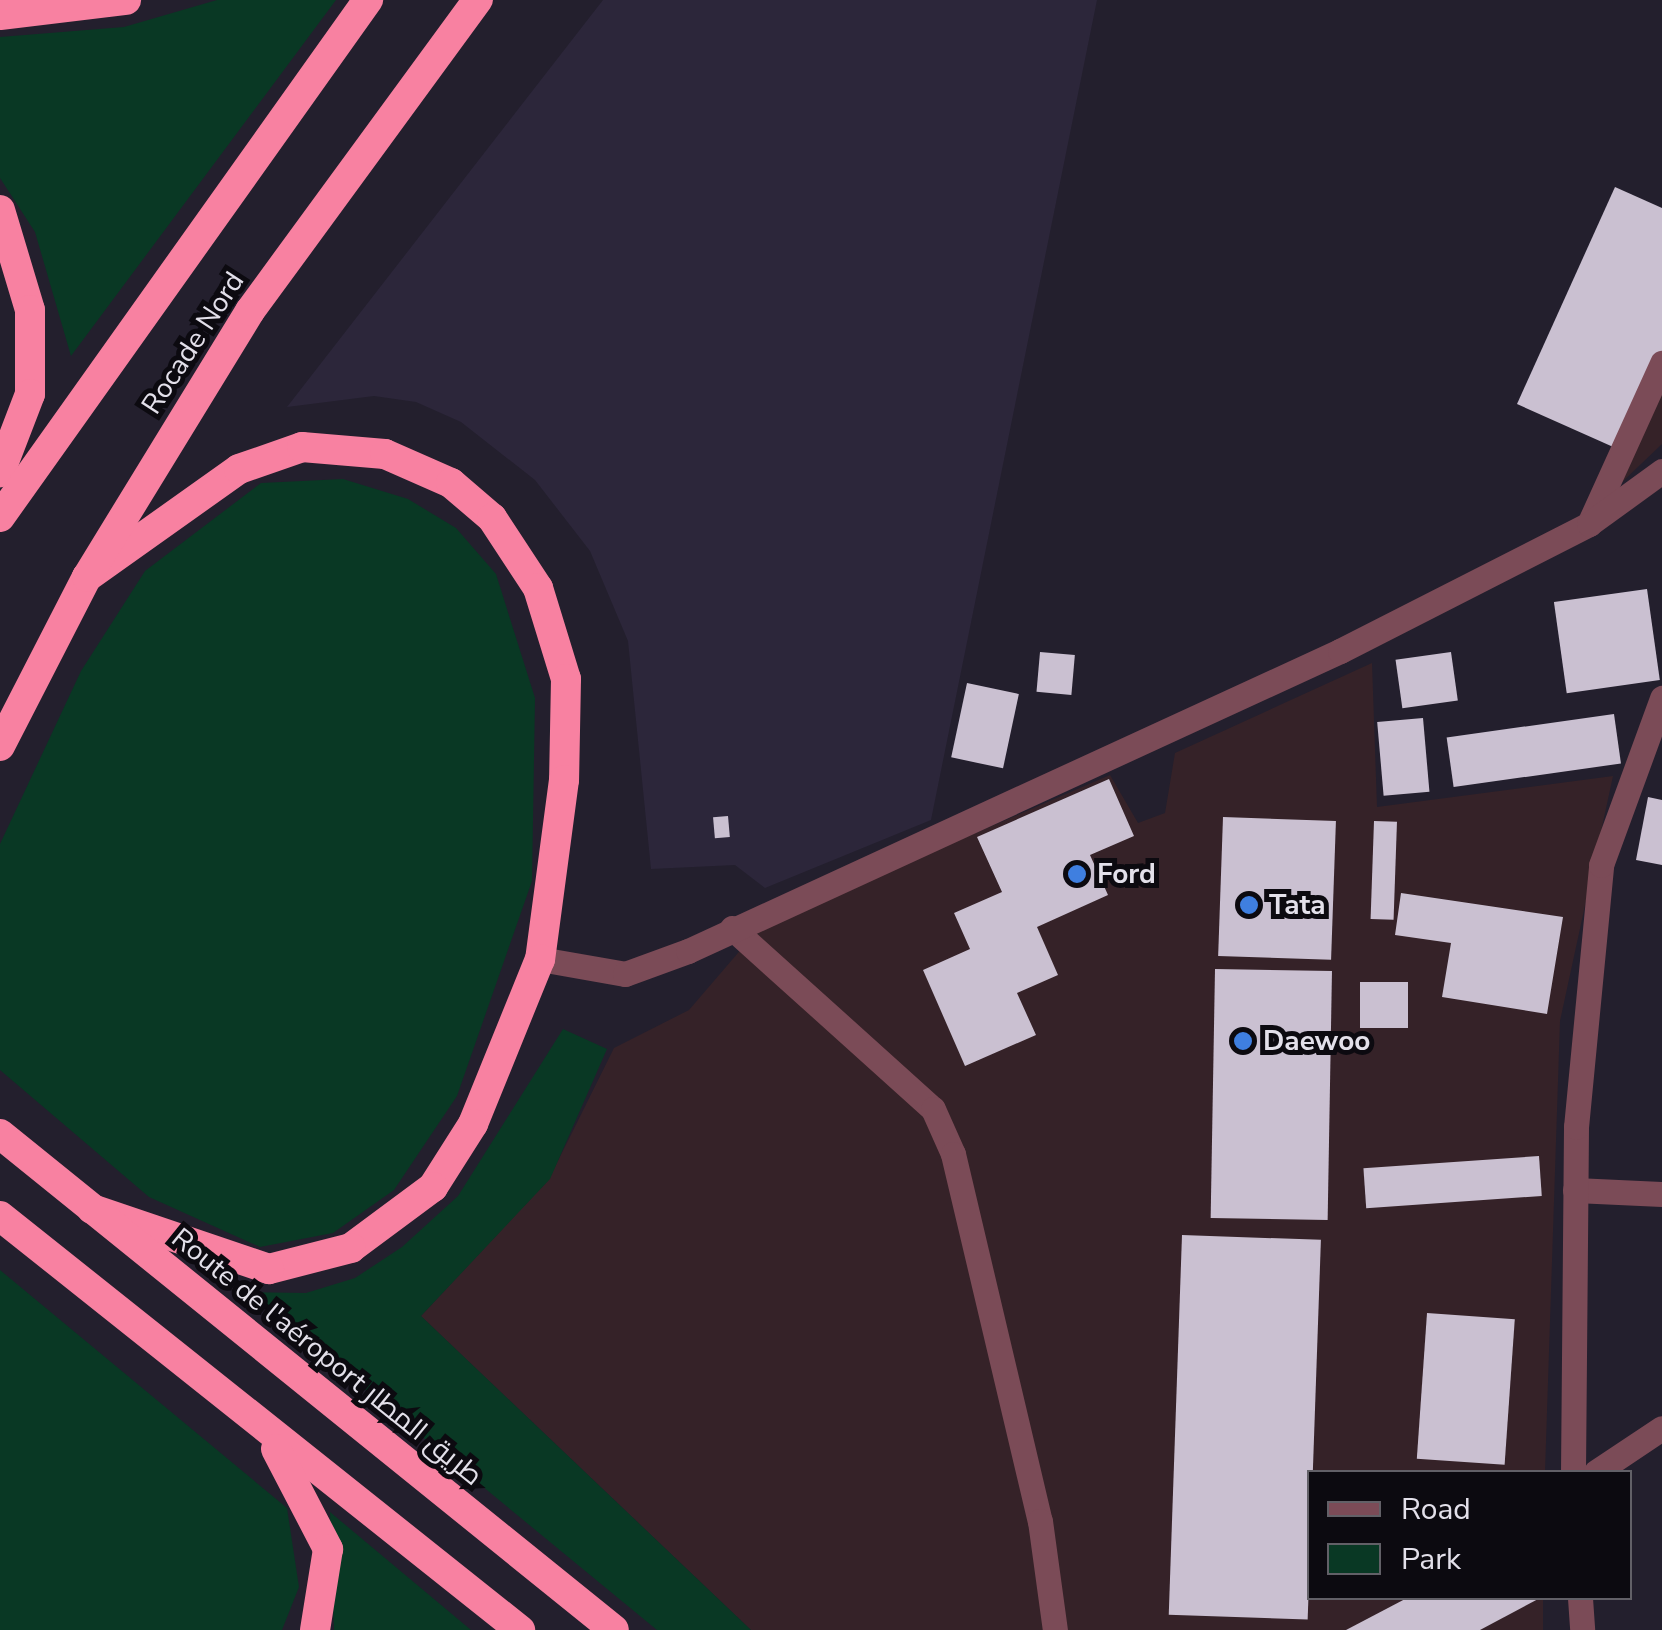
<!DOCTYPE html>
<html>
<head>
<meta charset="utf-8">
<style>
	body { margin:0 }
	#map { position:relative; width:1662px; height:1630px; overflow:hidden; background:#231f2d; font-family:"Nunito Sans",Cairo,sans-serif }
	div>[style] { position:absolute }
	[style*='--x'] { left:calc(var(--x)*1px); top:calc(var(--y)*1px); width:calc(var(--w)*1px); rotate:calc(var(--a)*1deg) }
	.built>* { inset:0; background:#2c263a }
	.industrial>* { inset:0; background:#352228 }
	.green>* { inset:0; background:#093824 }
	.building>* { inset:0; background:#cac0d1; transform-origin:0 0 }
	.minor>* { height:25px; margin:-12.5px; padding:0 12.5px; transform-origin:12.5px; border-radius:12.5px; background:#7b4b57 }
	.highway>* { height:30px; margin:-15px; padding:0 15px; transform-origin:15px; border-radius:15px; background:#f881a1 }
	.dots>* { width:28px; height:28px; translate:-50% -50%; box-sizing:border-box; border:5px solid #0c0a10; border-radius:50% }
	span { translate:-50% -50%; white-space:nowrap; text-align:center; line-height:1.15; -webkit-text-stroke:10px #0c0a10; paint-order:stroke }
	.street-label { font-size:28px; color:#e3e0ea }
	.poi-label { font-size:28px; color:#e3e0ea; font-weight:700 }
	.left { translate:0 -50%; text-align:left }
	.legend { position:absolute; left:1307px; top:1470px; width:325px; height:130px; box-sizing:border-box; background:#0c0a10; border:2px solid #626067; margin:0; padding:12px 18px; list-style:none; font-size:30px; color:#e3e0ea }
	.legend li { display:flex; align-items:center; gap:20px; height:50px }
	.legend b { width:50px; border:2px solid #626067 }
</style>
</head>
<body>
<div id="map">
	<div class="built">
		<div style="clip-path:polygon(603px 0,1097px 0,931px 820px,765px 888px,735px 865px,651px 869px,628px 641px,590px 551px,535px 480px,461px 422px,416px 402px,374px 396px,287px 407px)"></div>
	</div>
	<div class="industrial">
		<div style="clip-path:polygon(1662px 369px,1662px 444px,1598px 505px)"></div>
		<div style="clip-path:polygon(1372px 663px,1377px 807px,1613px 776px,1560px 1021px,1545px 1472px,1310px 1472px,1310px 1598px,1543px 1598px,1543px 1630px,751px 1630px,421px 1316px,549px 1179px,614px 1048px,689px 1010px,762px 925px,1110px 775px,1138px 823px,1165px 813px,1175px 753px)"></div>
	</div>
	<div class="green">
		<div style="clip-path:polygon(217px 0,336px 0,71px 356px,35px 232px,0 178px,0 37px,124px 27px)"></div>
		<div style="clip-path:polygon(343px 479px,408px 499px,456px 528px,496px 574px,535px 698px,532px 881px,457px 1096px,394px 1190px,333px 1233px,260px 1247px,149px 1197px,0 1070px,0 844px,81px 671px,145px 571px,261px 483px)"></div>
		<div style="clip-path:polygon(563px 1029px,607px 1049px,550px 1179px,421px 1316px,751px 1630px,657px 1630px,246px 1292px,306px 1293px,355px 1278px,402px 1247px,458px 1196px)"></div>
		<div style="clip-path:polygon(0 1270px,287px 1508px,299px 1587px,282px 1630px,0 1630px)"></div>
		<div style="clip-path:polygon(330px 1512px,471px 1630px,334px 1630px)"></div>
	</div>
	<div class="building">
		<div style="clip-path:polygon(1615px 187px,1662px 208px,1662px 357px,1620px 450px,1517px 404px)"></div>
		<div style="left:1647px;top:589px;width:92px;height:94px;rotate:82deg"></div>
		<div style="left:1040px;top:652px;width:35px;height:40px;rotate:5deg"></div>
		<div style="left:1451px;top:652px;width:49px;height:56px;rotate:82deg"></div>
		<div style="left:967px;top:683px;width:53px;height:76px;rotate:12deg"></div>
		<div style="left:1614px;top:714px;width:50px;height:169px;rotate:82deg"></div>
		<div style="left:1423px;top:718px;width:74px;height:46px;rotate:85deg"></div>
		<div style="clip-path:polygon(1109px 779px,1134px 836px,1090px 855px,1108px 895px,1037px 927px,1058px 975px,1017px 993px,1036px 1035px,965px 1066px,923px 970px,970px 949px,954px 913px,1002px 892px,977px 837px)"></div>
		<div style="clip-path:polygon(1648px 797px,1662px 800px,1662px 865px,1636px 860px)"></div>
		<div style="left:728px;top:816px;width:21px;height:15px;rotate:85deg"></div>
		<div style="left:1223px;top:817px;width:113px;height:139px;rotate:2deg"></div>
		<div style="left:1374px;top:821px;width:23px;height:98px;rotate:2deg"></div>
		<div style="clip-path:polygon(1401px 893px,1563px 917px,1547px 1014px,1442px 997px,1451px 943px,1395px 935px)"></div>
		<div style="left:1215px;top:969px;width:117px;height:249px;rotate:1deg"></div>
		<div style="left:1360px;top:982px;width:48px;height:46px"></div>
		<div style="left:1539px;top:1156px;width:40px;height:176px;rotate:86deg"></div>
		<div style="left:1182px;top:1235px;width:139px;height:380px;rotate:2deg"></div>
		<div style="left:1427px;top:1313px;width:88px;height:146px;rotate:4deg"></div>
		<div style="clip-path:polygon(1407px 1598px,1540px 1598px,1480px 1630px,1346px 1630px)"></div>
	</div>
	<div class="minor">
		<div style="--x:1589;--y:524;--w:177;--a:-65.6"></div>
		<div style="--x:732;--y:928;--w:270;--a:42"></div>
		<div style="--x:933;--y:1109;--w:49;--a:66"></div>
		<div style="--x:953;--y:1154;--w:377;--a:76.7"></div>
		<div style="--x:1040;--y:1521;--w:110;--a:82.2"></div>
		<div style="--x:540;--y:959;--w:86;--a:10"></div>
		<div style="--x:625;--y:974;--w:67;--a:-20.1"></div>
		<div style="--x:688;--y:951;--w:718;--a:-24.71"></div>
		<div style="--x:1340;--y:651;--w:280;--a:-27"></div>
		<div style="--x:1589;--y:524;--w:90;--a:-36"></div>
		<div style="--x:1575;--y:1190;--w:87;--a:2.6"></div>
		<div style="--x:1573;--y:1472;--w:345;--a:-89.5"></div>
		<div style="--x:1576;--y:1127;--w:263;--a:-84.5"></div>
		<div style="--x:1601;--y:865;--w:178;--a:-69.9"></div>
		<div style="--x:1596;--y:1472;--w:79;--a:-33.7"></div>
		<div style="--x:1580;--y:1598;--w:32;--a:86"></div>
	</div>
	<div class="highway">
		<div style="--x:0;--y:15;--w:127;--a:-6.8"></div>
		<div style="--x:0;--y:210;--w:104;--a:73.3"></div>
		<div style="--x:30;--y:310;--w:84;--a:90"></div>
		<div style="--x:30;--y:394;--w:84;--a:111"></div>
		<div style="--x:0;--y:517;--w:635;--a:-54.56"></div>
		<div style="--x:87;--y:577;--w:186;--a:-35.4"></div>
		<div style="--x:239;--y:469;--w:67;--a:-19.2"></div>
		<div style="--x:302;--y:447;--w:83;--a:4.8"></div>
		<div style="--x:385;--y:454;--w:72;--a:23.7"></div>
		<div style="--x:451;--y:483;--w:54;--a:40.5"></div>
		<div style="--x:492;--y:518;--w:84;--a:56.7"></div>
		<div style="--x:538;--y:588;--w:95;--a:72.9"></div>
		<div style="--x:566;--y:679;--w:101;--a:91.1"></div>
		<div style="--x:564;--y:780;--w:181;--a:97.6"></div>
		<div style="--x:540;--y:959;--w:178;--a:112.1"></div>
		<div style="--x:473;--y:1124;--w:75;--a:122.4"></div>
		<div style="--x:433;--y:1187;--w:102;--a:143.4"></div>
		<div style="--x:351;--y:1248;--w:85;--a:165.6"></div>
		<div style="--x:269;--y:1269;--w:187;--a:-161.3"></div>
		<div style="--x:0;--y:746;--w:190;--a:-62.8"></div>
		<div style="--x:87;--y:577;--w:312;--a:-58.5"></div>
		<div style="--x:250;--y:311;--w:386;--a:-53.8"></div>
		<div style="--x:0;--y:1134;--w:789;--a:38.93"></div>
		<div style="--x:0;--y:1216;--w:665;--a:38.53"></div>
		<div style="--x:276;--y:1449;--w:113;--a:62.5"></div>
		<div style="--x:328;--y:1549;--w:82;--a:99.1"></div>
	</div>
	<div class="dots">
		<div style="left:1077px;top:874px;background:#3f7fe0"></div>
		<div style="left:1249px;top:905px;background:#3f7fe0"></div>
		<div style="left:1243px;top:1041px;background:#3f7fe0"></div>
	</div>
	<div class="street-label">
		<span style="left:193px;top:343px;rotate:-57deg">Rocade Nord</span>
		<span style="left:327px;top:1357px;rotate:39deg">Route de l'aéroport طريق المطار</span>
	</div>
	<div class="poi-label">
		<span class="left" style="left:1097px;top:874px">Ford</span>
		<span class="left" style="left:1269px;top:905px">Tata</span>
		<span class="left" style="left:1263px;top:1041px">Daewoo</span>
	</div>
	<ul class="legend">
	<li><b style="height:12px;background:#7b4b57"></b>Road</li>
	<li><b style="height:28px;background:#093824"></b>Park</li>
	</ul>
</div>
</body>
</html>
